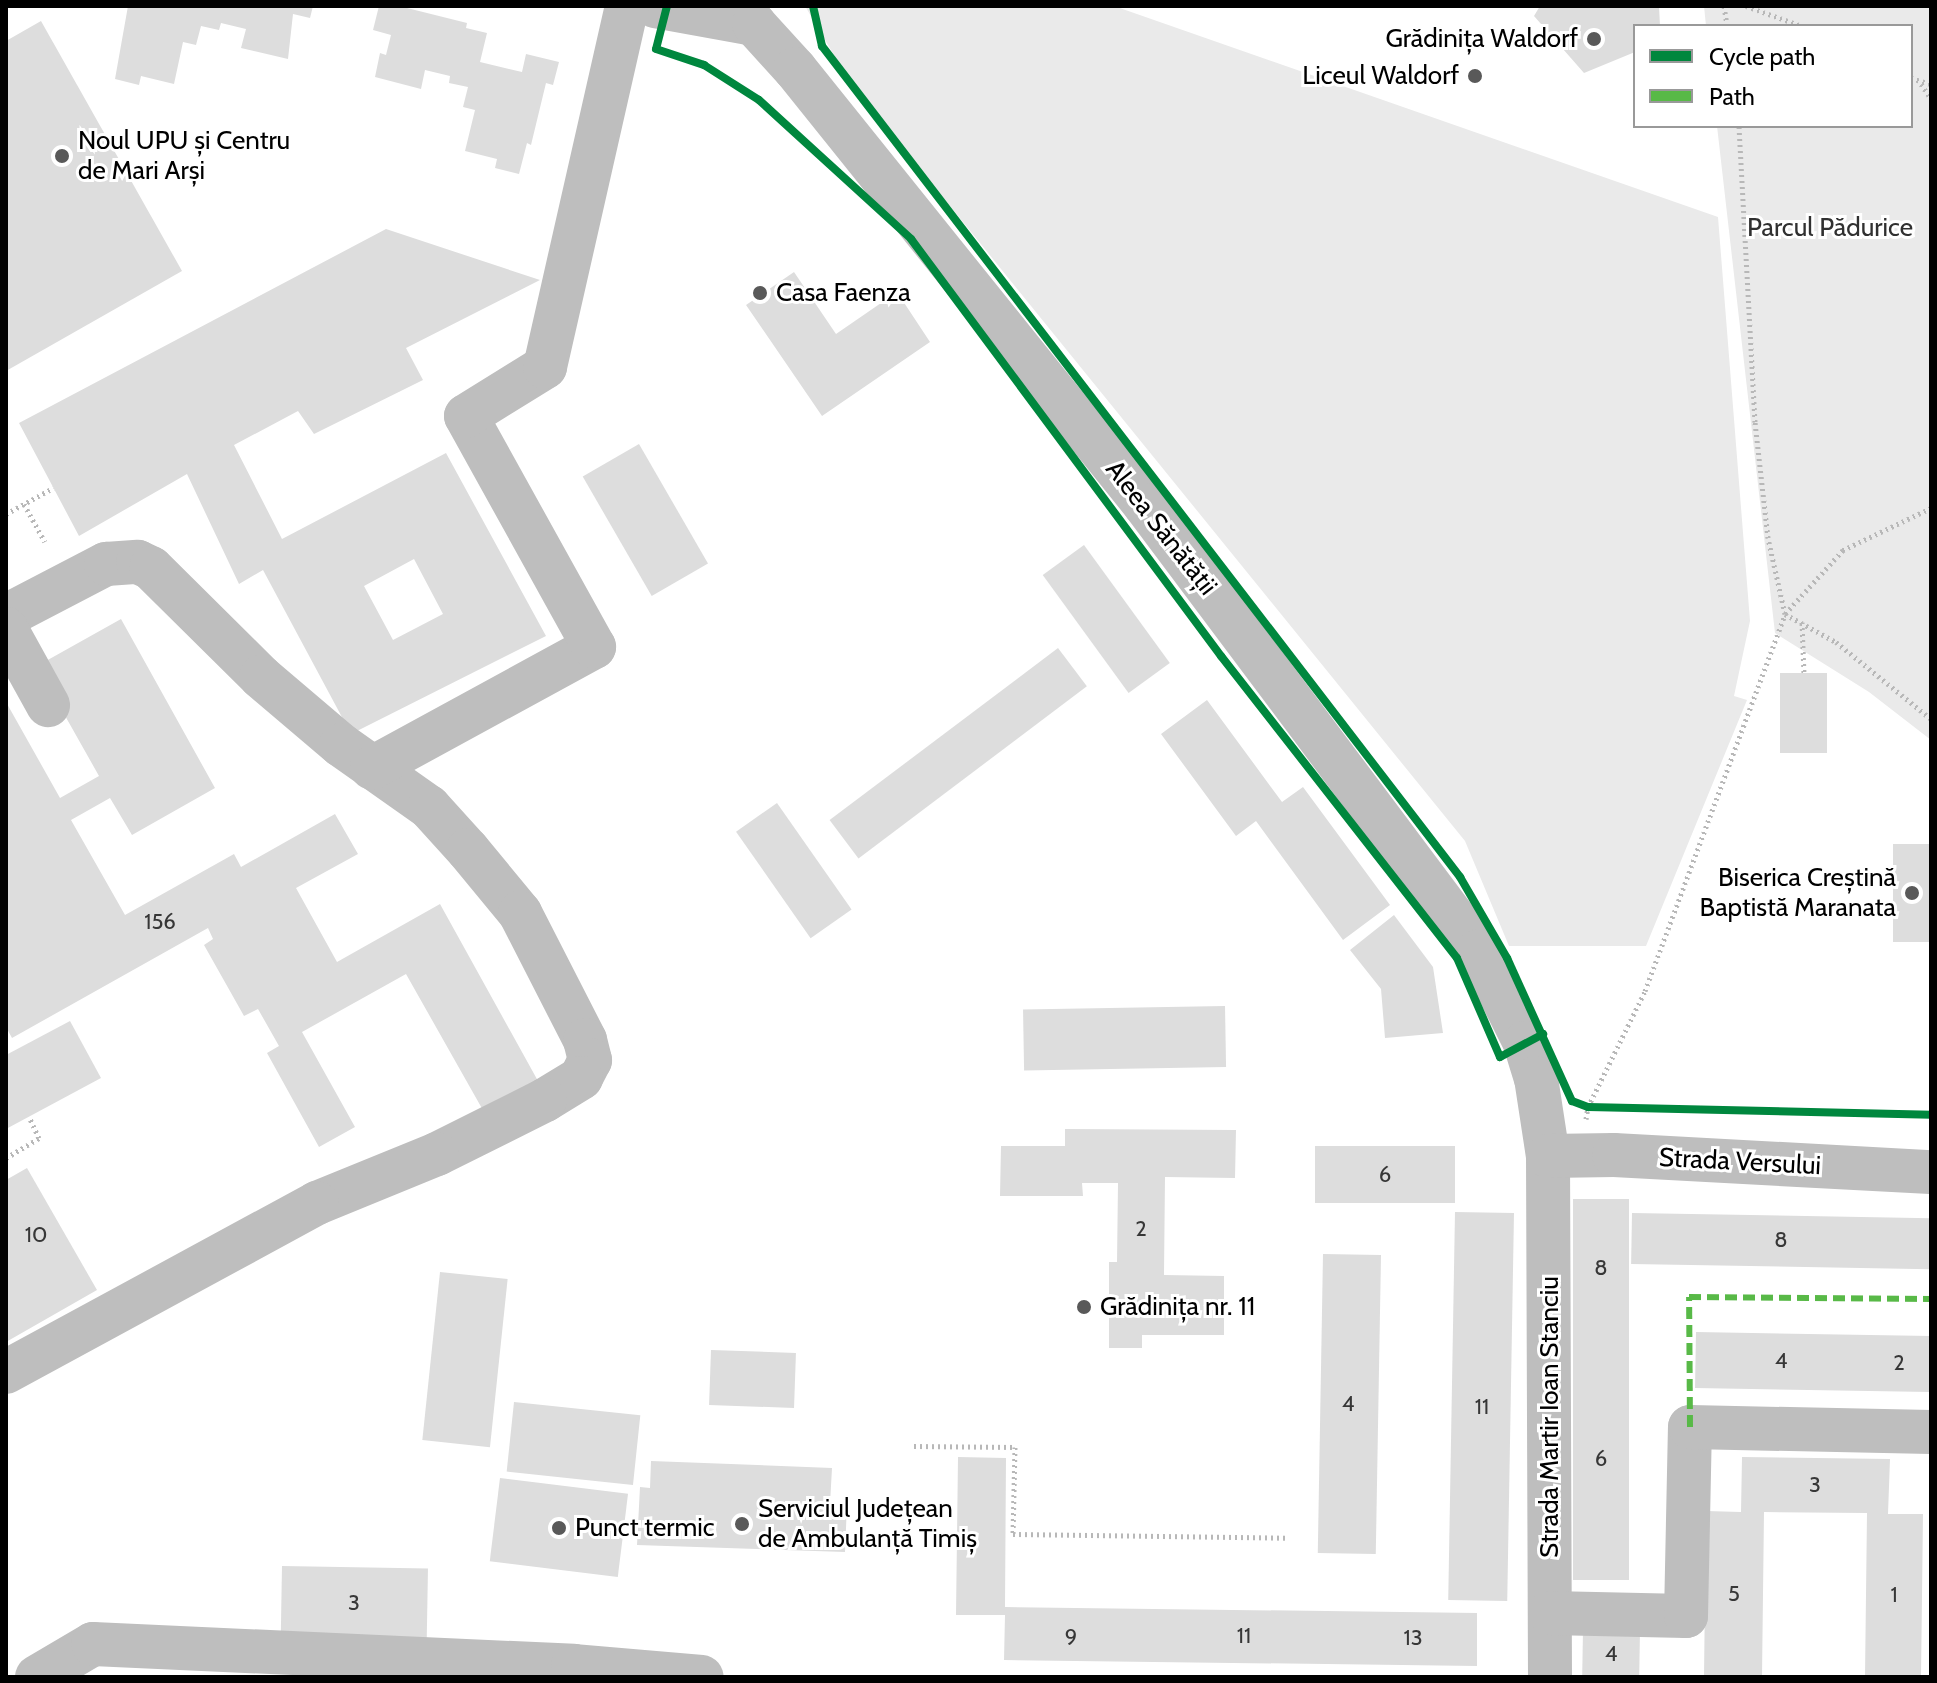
<!DOCTYPE html>
<html>
<head>
<meta charset="utf-8">
<style>
	body { margin:0 }
	#map { position:relative; width:1937px; height:1683px; overflow:hidden; background:#fff; font-family:Cabin,sans-serif }
	div>[style] { position:absolute }
	[style*='--x'] { left:calc(var(--x)*1px); top:calc(var(--y)*1px); width:calc(var(--w)*1px); rotate:calc(var(--a)*1deg) }
	.green>* { inset:0; background:#eaeaea }
	.building>* { inset:0; background:#ddd; transform-origin:0 0 }
	.path>* { height:5px; margin-top:-2.5px; transform-origin:0; background:repeating-linear-gradient(90deg,#b8b8b8 0 2px,transparent 0 6px) }
	.minor>* { height:44px; margin:-22px; padding:0 22px; transform-origin:22px; border-radius:22px; background:#bebebe }
	.quiet>* { height:6px; margin-top:-3px; transform-origin:0; background:repeating-linear-gradient(90deg,#58b947 0 12px,transparent 0 18px) }
	.cycleway>* { height:8px; margin:-4px; padding:0 4px; transform-origin:4px; border-radius:4px; background:#00873e }
	.dots>* { width:22px; height:22px; translate:-50% -50%; box-sizing:border-box; border:4px solid #fff; border-radius:50% }
	span { translate:-50% -50%; white-space:nowrap; text-align:center; line-height:1.15; -webkit-text-stroke:6px #fff; paint-order:stroke }
	.number-label { font-size:22px; color:#373737 }
	.number-label span { -webkit-text-stroke-width:0 }
	.poi-label { font-size:26px; color:#000 }
	.right { translate:-100% -50%; text-align:right }
	.left { translate:0 -50%; text-align:left }
	.park-label { font-size:26px; color:#303030 }
	.street-label { font-size:26px; color:#000 }
	.frame { position:absolute; inset:0; border:8px solid #000; pointer-events:none }
	.legend { position:absolute; left:1633px; top:24px; width:280px; height:104px; box-sizing:border-box; background:#fff; border:2px solid #999; margin:0; padding:10px 14px; list-style:none; font-size:24px; color:#000 }
	.legend li { display:flex; align-items:center; gap:16px; height:40px }
	.legend b { width:40px; border:2px solid #999 }
</style>
</head>
<body>
<div id="map">
	<div class="green">
		<div style="clip-path:polygon(805px 6px,1114px 6px,1718px 217px,1750px 621px,1734px 696px,1747px 700px,1646px 946px,1509px 946px,1465px 841px,851px 84px)"></div>
		<div style="clip-path:polygon(1704px 6px,1931px 6px,1931px 740px,1869px 692px,1775px 633px,1717px 126px,1911px 126px,1911px 26px,1706px 26px)"></div>
	</div>
	<div class="building">
		<div style="clip-path:polygon(128px 6px,313px 6px,310px 18px,293px 14px,288px 59px,241px 48px,246px 29px,221px 23px,219px 30px,201px 26px,196px 45px,183px 42px,174px 84px,141px 76px,139px 85px,115px 79px)"></div>
		<div style="clip-path:polygon(379px 6px,399px 6px,467px 23px,466px 28px,487px 33px,480px 62px,522px 72px,526px 54px,559px 62px,553px 85px,546px 83px,531px 145px,527px 143px,519px 174px,495px 168px,497px 159px,465px 151px,475px 110px,463px 107px,468px 87px,449px 83px,450px 76px,425px 70px,421px 89px,375px 77px,380px 53px,386px 55px,391px 35px,373px 30px)"></div>
		<div style="clip-path:polygon(1540px 6px,1659px 6px,1660px 26px,1635px 26px,1635px 52px,1584px 73px,1534px 16px)"></div>
		<div style="clip-path:polygon(41px 21px,182px 271px,6px 371px,6px 41px)"></div>
		<div style="clip-path:polygon(evenodd,386px 229px,540px 280px,406px 348px,423px 380px,314px 434px,298px 411px,234px 445px,282px 539px,446px 453px,546px 636px,351px 734px,263px 570px,239px 584px,187px 474px,79px 536px,19px 423px,386px 229px,414px 559px,443px 614px,393px 640px,364px 586px,414px 559px)"></div>
		<div style="clip-path:polygon(794px 272px,836px 334px,897px 292px,930px 342px,822px 416px,746px 305px)"></div>
		<div style="left:639px;top:444px;width:138px;height:65px;rotate:60deg"></div>
		<div style="left:1084px;top:545px;width:146px;height:51px;rotate:54deg"></div>
		<div style="clip-path:polygon(121px 619px,215px 788px,132px 835px,110px 798px,71px 820px,125px 915px,234px 854px,241px 867px,335px 814px,358px 854px,296px 888px,337px 962px,440px 904px,538px 1081px,484px 1112px,406px 974px,302px 1032px,355px 1127px,319px 1147px,267px 1053px,279px 1046px,258px 1009px,244px 1016px,204px 945px,213px 939px,208px 928px,12px 1038px,6px 1027px,6px 702px,60px 798px,99px 776px,37px 666px)"></div>
		<div style="left:1058px;top:648px;width:48px;height:286px;rotate:53deg"></div>
		<div style="left:1780px;top:673px;width:47px;height:80px"></div>
		<div style="clip-path:polygon(1207px 700px,1282px 802px,1303px 787px,1390px 905px,1343px 940px,1256px 821px,1236px 836px,1161px 734px)"></div>
		<div style="left:777px;top:803px;width:130px;height:50px;rotate:55deg"></div>
		<div style="left:1893px;top:844px;width:38px;height:98px"></div>
		<div style="clip-path:polygon(1394px 915px,1433px 967px,1443px 1033px,1385px 1038px,1381px 989px,1350px 950px)"></div>
		<div style="left:1225px;top:1006px;width:61px;height:202px;rotate:89deg"></div>
		<div style="clip-path:polygon(70px 1021px,101px 1078px,6px 1129px,6px 1055px)"></div>
		<div style="clip-path:polygon(1065px 1129px,1236px 1130px,1235px 1178px,1165px 1177px,1164px 1275px,1224px 1276px,1224px 1335px,1142px 1335px,1142px 1348px,1109px 1348px,1109px 1262px,1117px 1262px,1118px 1183px,1082px 1183px,1083px 1196px,1000px 1196px,1001px 1146px,1065px 1146px)"></div>
		<div style="left:1455px;top:1146px;width:57px;height:140px;rotate:90deg"></div>
		<div style="clip-path:polygon(27px 1168px,97px 1290px,6px 1342px,6px 1180px)"></div>
		<div style="left:1573px;top:1199px;width:56px;height:381px"></div>
		<div style="left:1455px;top:1212px;width:59px;height:388px;rotate:1deg"></div>
		<div style="left:1632px;top:1213px;width:299px;height:51px;rotate:1deg"></div>
		<div style="left:1323px;top:1254px;width:58px;height:299px;rotate:1deg"></div>
		<div style="left:440px;top:1272px;width:68px;height:169px;rotate:6deg"></div>
		<div style="left:1696px;top:1332px;width:235px;height:56px;rotate:1deg"></div>
		<div style="left:711px;top:1350px;width:85px;height:55px;rotate:2deg"></div>
		<div style="left:514px;top:1402px;width:127px;height:70px;rotate:6deg"></div>
		<div style="clip-path:polygon(958px 1457px,1006px 1458px,1005px 1607px,1477px 1613px,1477px 1666px,1004px 1660px,1005px 1615px,956px 1615px)"></div>
		<div style="clip-path:polygon(1742px 1457px,1890px 1459px,1888px 1514px,1923px 1514px,1921px 1677px,1865px 1677px,1867px 1513px,1764px 1512px,1762px 1677px,1704px 1677px,1706px 1511px,1741px 1512px)"></div>
		<div style="clip-path:polygon(651px 1461px,832px 1468px,830px 1504px,847px 1504px,845px 1552px,637px 1545px,640px 1487px,650px 1488px)"></div>
		<div style="left:500px;top:1478px;width:129px;height:84px;rotate:7deg"></div>
		<div style="left:282px;top:1566px;width:146px;height:71px;rotate:1deg"></div>
		<div style="left:1583px;top:1630px;width:57px;height:47px;rotate:1deg"></div>
	</div>
	<div class="path">
		<div style="--x:1724;--y:6;--w:20;--a:81"></div>
		<div style="--x:1746;--y:6;--w:59;--a:19.7"></div>
		<div style="--x:1911;--y:78;--w:21;--a:17"></div>
		<div style="--x:1921;--y:84;--w:18;--a:56"></div>
		<div style="--x:24;--y:504;--w:43;--a:61.1"></div>
		<div style="--x:1931;--y:508;--w:98;--a:154.5"></div>
		<div style="--x:1843;--y:550;--w:86;--a:132.2"></div>
		<div style="--x:1785;--y:614;--w:58;--a:28.8"></div>
		<div style="--x:1836;--y:642;--w:122;--a:39"></div>
		<div style="--x:6;--y:514;--w:54;--a:-29"></div>
		<div style="--x:1802;--y:622;--w:51;--a:87.8"></div>
		<div style="--x:1586;--y:1119;--w:12;--a:-81"></div>
		<div style="--x:1588;--y:1107;--w:129;--a:-63.8"></div>
		<div style="--x:1645;--y:991;--w:402;--a:-69.6"></div>
		<div style="--x:1785;--y:614;--w:78;--a:-102.6"></div>
		<div style="--x:1768;--y:538;--w:117;--a:-96.4"></div>
		<div style="--x:1755;--y:422;--w:296;--a:-93.1"></div>
		<div style="--x:6;--y:1158;--w:39;--a:-31"></div>
		<div style="--x:39;--y:1138;--w:23;--a:-115"></div>
		<div style="--x:914;--y:1446;--w:101;--a:0.6"></div>
		<div style="--x:1015;--y:1447;--w:87;--a:91.3"></div>
		<div style="--x:1013;--y:1534;--w:273;--a:0.8"></div>
	</div>
	<div class="minor">
		<div style="--x:655;--y:6;--w:101;--a:10.3"></div>
		<div style="--x:754;--y:24;--w:61;--a:47.7"></div>
		<div style="--x:795;--y:69;--w:559;--a:51.24"></div>
		<div style="--x:1145;--y:505;--w:557;--a:53.17"></div>
		<div style="--x:1479;--y:951;--w:103;--a:63.4"></div>
		<div style="--x:1525;--y:1043;--w:37;--a:73"></div>
		<div style="--x:1536;--y:1078;--w:79;--a:81.3"></div>
		<div style="--x:1548;--y:1156;--w:521;--a:89.78"></div>
		<div style="--x:6;--y:616;--w:113;--a:-27.5"></div>
		<div style="--x:106;--y:564;--w:32;--a:-4"></div>
		<div style="--x:138;--y:562;--w:14;--a:25"></div>
		<div style="--x:151;--y:568;--w:155;--a:44.7"></div>
		<div style="--x:261;--y:677;--w:105;--a:40.4"></div>
		<div style="--x:341;--y:745;--w:108;--a:35.2"></div>
		<div style="--x:429;--y:807;--w:58;--a:47.8"></div>
		<div style="--x:468;--y:850;--w:82;--a:50.5"></div>
		<div style="--x:520;--y:913;--w:143;--a:62.9"></div>
		<div style="--x:585;--y:1040;--w:21;--a:76"></div>
		<div style="--x:590;--y:1060;--w:20;--a:117"></div>
		<div style="--x:581;--y:1078;--w:42;--a:148.6"></div>
		<div style="--x:545;--y:1100;--w:121;--a:153.4"></div>
		<div style="--x:437;--y:1154;--w:130;--a:157.8"></div>
		<div style="--x:317;--y:1203;--w:354;--a:151.5"></div>
		<div style="--x:6;--y:629;--w:87;--a:61.1"></div>
		<div style="--x:372;--y:768;--w:253;--a:-28.6"></div>
		<div style="--x:594;--y:647;--w:264;--a:-119"></div>
		<div style="--x:466;--y:416;--w:93;--a:-31.8"></div>
		<div style="--x:545;--y:367;--w:370;--a:-77.2"></div>
		<div style="--x:1548;--y:1156;--w:66;--a:-0.9"></div>
		<div style="--x:1614;--y:1155;--w:317;--a:3.1"></div>
		<div style="--x:1550;--y:1613;--w:136;--a:1.3"></div>
		<div style="--x:1686;--y:1616;--w:189;--a:-88.8"></div>
		<div style="--x:1690;--y:1427;--w:241;--a:1.2"></div>
		<div style="--x:37;--y:1677;--w:65;--a:-30.5"></div>
		<div style="--x:93;--y:1644;--w:481;--a:2.6"></div>
		<div style="--x:573;--y:1666;--w:129;--a:4.9"></div>
	</div>
	<div class="quiet">
		<div style="--x:1690;--y:1427;--w:130;--a:-90.4"></div>
		<div style="--x:1689;--y:1297;--w:242;--a:0.5"></div>
	</div>
	<div class="cycleway">
		<div style="--x:667;--y:6;--w:44;--a:104.3"></div>
		<div style="--x:656;--y:49;--w:51;--a:18.4"></div>
		<div style="--x:704;--y:65;--w:65;--a:32.5"></div>
		<div style="--x:759;--y:100;--w:206;--a:42.4"></div>
		<div style="--x:911;--y:239;--w:520;--a:53.37"></div>
		<div style="--x:1221;--y:656;--w:383;--a:52"></div>
		<div style="--x:1457;--y:958;--w:108;--a:66.5"></div>
		<div style="--x:1500;--y:1057;--w:49;--a:-28.1"></div>
		<div style="--x:813;--y:6;--w:41;--a:77.3"></div>
		<div style="--x:822;--y:46;--w:1048;--a:52.48"></div>
		<div style="--x:1460;--y:877;--w:94;--a:59.9"></div>
		<div style="--x:1507;--y:958;--w:157;--a:65.6"></div>
		<div style="--x:1572;--y:1101;--w:17;--a:21"></div>
		<div style="--x:1588;--y:1107;--w:343;--a:1.3"></div>
	</div>
	<div class="dots">
		<div style="left:1594px;top:39px;background:#595959"></div>
		<div style="left:1475px;top:76px;background:#595959"></div>
		<div style="left:62px;top:156px;background:#595959"></div>
		<div style="left:760px;top:293px;background:#595959"></div>
		<div style="left:1912px;top:893px;background:#595959"></div>
		<div style="left:1084px;top:1307px;background:#595959"></div>
		<div style="left:742px;top:1524px;background:#595959"></div>
		<div style="left:559px;top:1528px;background:#595959"></div>
	</div>
	<div class="number-label">
		<span style="left:160px;top:922px">156</span>
		<span style="left:1385px;top:1175px">6</span>
		<span style="left:1141px;top:1229px">2</span>
		<span style="left:36px;top:1235px">10</span>
		<span style="left:1781px;top:1240px">8</span>
		<span style="left:1601px;top:1268px">8</span>
		<span style="left:1781px;top:1361px">4</span>
		<span style="left:1899px;top:1363px">2</span>
		<span style="left:1348px;top:1404px">4</span>
		<span style="left:1482px;top:1407px">11</span>
		<span style="left:1601px;top:1459px">6</span>
		<span style="left:1815px;top:1485px">3</span>
		<span style="left:1734px;top:1594px">5</span>
		<span style="left:1894px;top:1595px">1</span>
		<span style="left:354px;top:1603px">3</span>
		<span style="left:1244px;top:1636px">11</span>
		<span style="left:1071px;top:1637px">9</span>
		<span style="left:1413px;top:1638px">13</span>
		<span style="left:1611px;top:1654px">4</span>
	</div>
	<div class="poi-label">
		<span class="right" style="left:1578px;top:39px">Grădinița Waldorf</span>
		<span class="right" style="left:1459px;top:76px">Liceul Waldorf</span>
		<span class="left" style="left:78px;top:156px">Noul UPU și Centru<br>de Mari Arși</span>
		<span class="left" style="left:776px;top:293px">Casa Faenza</span>
		<span class="right" style="left:1896px;top:893px">Biserica Creștină<br>Baptistă Maranata</span>
		<span class="left" style="left:1100px;top:1307px">Grădinița nr. 11</span>
		<span class="left" style="left:758px;top:1524px">Serviciul Județean<br>de Ambulanță Timiș</span>
		<span class="left" style="left:575px;top:1528px">Punct termic</span>
	</div>
	<div class="park-label">
		<span style="left:1830px;top:228px">Parcul Pădurice</span>
	</div>
	<div class="street-label">
		<span style="left:1161px;top:528px;rotate:52deg">Aleea Sănătății</span>
		<span style="left:1740px;top:1162px;rotate:3deg">Strada Versului</span>
		<span style="left:1550px;top:1417px;rotate:-90deg">Strada Martir Ioan Stanciu</span>
	</div>
	<div class="frame"></div>
	<ul class="legend">
	<li><b style="height:10px;background:#00873e"></b>Cycle path</li>
	<li><b style="height:10px;background:#58b947"></b>Path</li>
	</ul>
</div>
</body>
</html>
